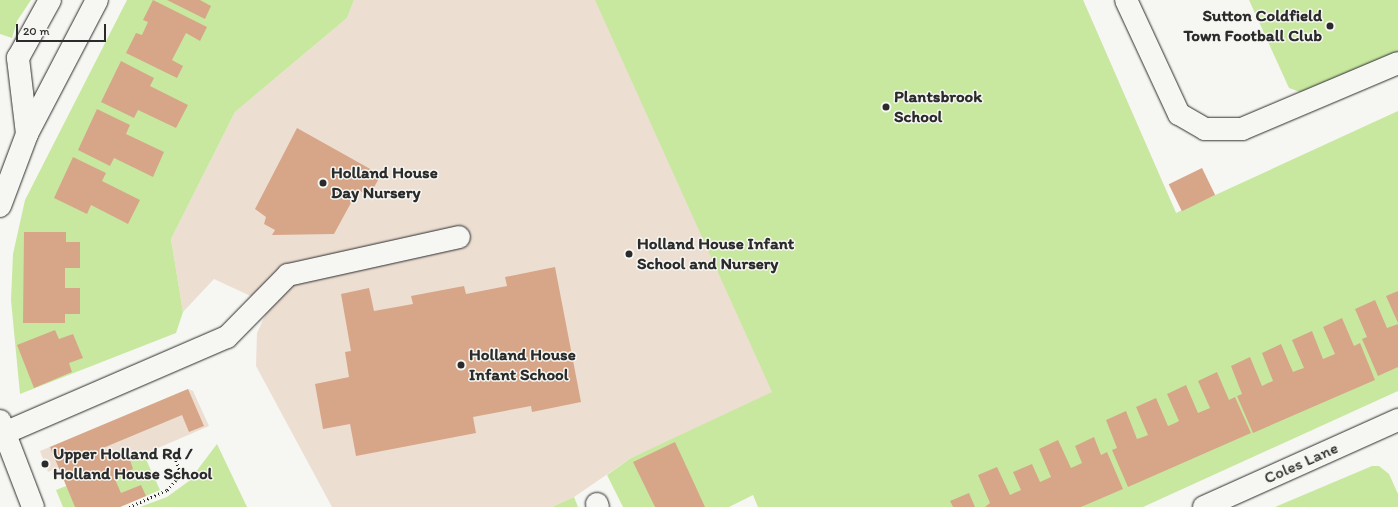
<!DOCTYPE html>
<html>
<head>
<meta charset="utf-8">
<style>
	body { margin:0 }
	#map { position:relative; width:1398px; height:507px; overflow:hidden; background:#f6f6f2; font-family:Itim,sans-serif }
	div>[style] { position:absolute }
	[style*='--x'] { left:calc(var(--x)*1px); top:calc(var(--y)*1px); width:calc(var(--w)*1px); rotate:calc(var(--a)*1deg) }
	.built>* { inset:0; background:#edded2 }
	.green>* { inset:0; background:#c8e8a0 }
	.building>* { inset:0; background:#d7a689; transform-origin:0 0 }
	.path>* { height:2.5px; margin-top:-1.25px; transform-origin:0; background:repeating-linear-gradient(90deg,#2b2b2b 0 1px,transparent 0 4px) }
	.roads { filter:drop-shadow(0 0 1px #2b2b2b) drop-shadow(0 0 1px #2b2b2b) }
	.minor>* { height:22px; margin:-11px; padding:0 11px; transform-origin:11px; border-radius:11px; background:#f6f6f2 }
	.dots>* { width:11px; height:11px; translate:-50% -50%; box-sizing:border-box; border:2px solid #f6f6f2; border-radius:50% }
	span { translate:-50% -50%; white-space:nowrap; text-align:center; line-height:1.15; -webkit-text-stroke:3px #f6f6f2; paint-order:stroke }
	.poi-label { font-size:17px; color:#2b2b2b; font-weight:700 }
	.right { translate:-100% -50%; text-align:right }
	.left { translate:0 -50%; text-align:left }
	.street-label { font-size:17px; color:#2b2b2b }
	.scale { position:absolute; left:16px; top:24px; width:90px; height:18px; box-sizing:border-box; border:2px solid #2b2b2b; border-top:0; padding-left:5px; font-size:12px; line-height:14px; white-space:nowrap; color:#2b2b2b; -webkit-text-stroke:3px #f6f6f2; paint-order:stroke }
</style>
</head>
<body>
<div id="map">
	<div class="built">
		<div style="clip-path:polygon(354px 0,1083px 0,1176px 213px,631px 458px,574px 497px,552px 507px,332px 507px,256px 366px,257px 333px,270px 305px,214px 279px,183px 312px,171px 239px,235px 112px,347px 18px)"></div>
		<div style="clip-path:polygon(188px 389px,193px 391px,209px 426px,130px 460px,126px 451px,107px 458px,103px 448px,48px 472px,40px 451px)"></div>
	</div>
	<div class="green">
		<div style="clip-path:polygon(0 0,31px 0,17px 21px,12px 38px,0 34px)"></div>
		<div style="clip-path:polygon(127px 0,354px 0,347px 18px,235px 112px,171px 239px,183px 312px,176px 333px,20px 394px,11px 300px,13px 254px,25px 200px)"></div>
		<div style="clip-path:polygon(595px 0,1083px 0,1176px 213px,1398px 111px,1398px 391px,1143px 507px,758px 507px,753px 495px,729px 507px,623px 507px,607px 475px,631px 458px,772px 392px)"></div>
		<div style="clip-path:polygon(1249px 0,1398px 0,1398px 52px,1308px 95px,1289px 88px)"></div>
		<div style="clip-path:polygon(217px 444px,247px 507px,140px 507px,167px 497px,189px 481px)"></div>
		<div style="clip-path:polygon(144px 455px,160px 490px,120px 507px,63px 507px,56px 490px)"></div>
		<div style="clip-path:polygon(1372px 466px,1379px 466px,1389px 474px,1398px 494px,1398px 507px,1275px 507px)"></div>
		<div style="clip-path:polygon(574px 497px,578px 507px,552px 507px)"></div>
	</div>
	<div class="building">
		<div style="clip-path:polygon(153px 0,207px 27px,200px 41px,186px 33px,172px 60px,183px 66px,177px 78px,126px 53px,136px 33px,142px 35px,148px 22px,143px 20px)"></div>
		<div style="clip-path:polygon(167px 0,200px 0,211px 6px,205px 19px)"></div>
		<div style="clip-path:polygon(121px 61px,154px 78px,150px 86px,188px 105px,176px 128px,138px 110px,134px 118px,101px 102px)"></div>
		<div style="clip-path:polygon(97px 109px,130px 125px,126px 134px,164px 152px,153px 177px,114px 158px,110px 166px,78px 150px)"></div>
		<div style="clip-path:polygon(297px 128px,381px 175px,369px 196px,358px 190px,334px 234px,272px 235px,275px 230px,264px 224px,266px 217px,255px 209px)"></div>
		<div style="clip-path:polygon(73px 157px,106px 173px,102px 181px,140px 200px,128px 224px,91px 205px,87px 214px,54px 198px)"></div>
		<div style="left:1202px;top:168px;width:30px;height:37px;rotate:64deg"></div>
		<div style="clip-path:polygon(24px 232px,66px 232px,66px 242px,80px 242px,80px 268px,65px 268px,65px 288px,80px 288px,80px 314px,65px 314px,65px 323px,23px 323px)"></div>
		<div style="clip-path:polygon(555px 267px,581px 402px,532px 412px,531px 406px,473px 417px,476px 433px,356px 456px,350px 424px,323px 429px,315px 384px,349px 377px,345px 352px,351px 351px,341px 294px,369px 288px,374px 311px,413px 304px,411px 296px,464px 286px,466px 294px,507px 286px,505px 277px)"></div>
		<div style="clip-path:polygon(1398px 291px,1398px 323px,1386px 296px)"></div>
		<div style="clip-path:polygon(1375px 300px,1387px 328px,1398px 324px,1398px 367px,1378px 376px,1362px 339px,1367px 337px,1355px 309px)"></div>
		<div style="clip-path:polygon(1342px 318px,1354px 346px,1360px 343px,1375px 380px,1253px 433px,1237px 396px,1242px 394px,1231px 366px,1250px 357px,1262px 386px,1268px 383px,1273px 381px,1262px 353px,1281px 344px,1293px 372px,1298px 370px,1304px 368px,1292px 340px,1312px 331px,1323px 359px,1335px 354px,1323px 327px)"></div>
		<div style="clip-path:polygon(55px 330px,59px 339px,73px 334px,83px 358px,69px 363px,72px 372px,34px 388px,17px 345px)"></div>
		<div style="clip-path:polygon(1217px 372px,1229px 400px,1235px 397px,1251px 433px,1128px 487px,1112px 450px,1117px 448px,1106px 420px,1126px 411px,1137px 439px,1143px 437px,1148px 435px,1136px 407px,1156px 398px,1168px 426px,1173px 424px,1179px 421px,1167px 394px,1186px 385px,1198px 413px,1210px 408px,1198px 381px)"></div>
		<div style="clip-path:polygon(188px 389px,204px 426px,189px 432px,182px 415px,103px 448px,107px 458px,126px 451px,130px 460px,133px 469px,114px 477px,121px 493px,141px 485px,146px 496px,120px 507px,75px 507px,50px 447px)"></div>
		<div style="clip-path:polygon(1094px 437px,1101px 455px,1107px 452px,1123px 489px,1081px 507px,985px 507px,990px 503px,978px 475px,997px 467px,1010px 495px,1021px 490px,1013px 472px,1032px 464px,1040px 482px,1051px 477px,1039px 449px,1058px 440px,1071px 468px,1082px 463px,1075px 446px)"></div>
		<div style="clip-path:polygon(675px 442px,688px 470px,705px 507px,655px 507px,633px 462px)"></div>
		<div style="clip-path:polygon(969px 493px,975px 507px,953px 507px,950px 501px)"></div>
	</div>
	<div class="path">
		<div style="--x:129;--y:507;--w:42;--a:-24.1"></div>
		<div style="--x:167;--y:490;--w:13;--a:-48"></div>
		<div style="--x:176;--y:480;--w:8;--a:-60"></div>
		<div style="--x:180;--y:473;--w:18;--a:-109"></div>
	</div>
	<div class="roads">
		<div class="minor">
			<div style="--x:1126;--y:0;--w:126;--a:65.1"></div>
			<div style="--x:1179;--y:114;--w:30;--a:30"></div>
			<div style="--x:1205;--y:129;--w:37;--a:0"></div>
			<div style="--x:1242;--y:129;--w:169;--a:-22.9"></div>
			<div style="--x:27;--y:134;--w:77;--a:-96.8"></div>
			<div style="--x:18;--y:58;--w:66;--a:-61.1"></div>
			<div style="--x:0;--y:206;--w:77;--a:-69.4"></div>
			<div style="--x:27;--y:134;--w:151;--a:-62.4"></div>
			<div style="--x:0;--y:421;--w:92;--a:69"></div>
			<div style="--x:0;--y:435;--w:247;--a:-23.4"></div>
			<div style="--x:227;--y:337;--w:87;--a:-45.5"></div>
			<div style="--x:288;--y:275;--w:175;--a:-12.5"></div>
			<div style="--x:597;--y:504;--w:3;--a:72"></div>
			<div style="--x:1204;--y:507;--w:213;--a:-24.2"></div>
		</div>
	</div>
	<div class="dots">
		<div style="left:1330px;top:26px;background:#2b2b2b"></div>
		<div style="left:886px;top:107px;background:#2b2b2b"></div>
		<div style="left:323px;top:183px;background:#2b2b2b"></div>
		<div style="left:629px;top:254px;background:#2b2b2b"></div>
		<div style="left:461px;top:365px;background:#2b2b2b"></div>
		<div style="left:45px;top:464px;background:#2b2b2b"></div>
	</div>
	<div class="poi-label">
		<span class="right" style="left:1322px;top:26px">Sutton Coldfield<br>Town Football Club</span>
		<span class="left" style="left:894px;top:107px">Plantsbrook<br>School</span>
		<span class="left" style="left:331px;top:183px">Holland House<br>Day Nursery</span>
		<span class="left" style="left:637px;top:254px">Holland House Infant<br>School and Nursery</span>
		<span class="left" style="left:469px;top:365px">Holland House<br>Infant School</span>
		<span class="left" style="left:53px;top:464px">Upper Holland Rd /<br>Holland House School</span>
	</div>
	<div class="street-label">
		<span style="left:1301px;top:463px;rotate:-24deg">Coles Lane</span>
	</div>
	<div class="scale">20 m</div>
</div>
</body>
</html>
